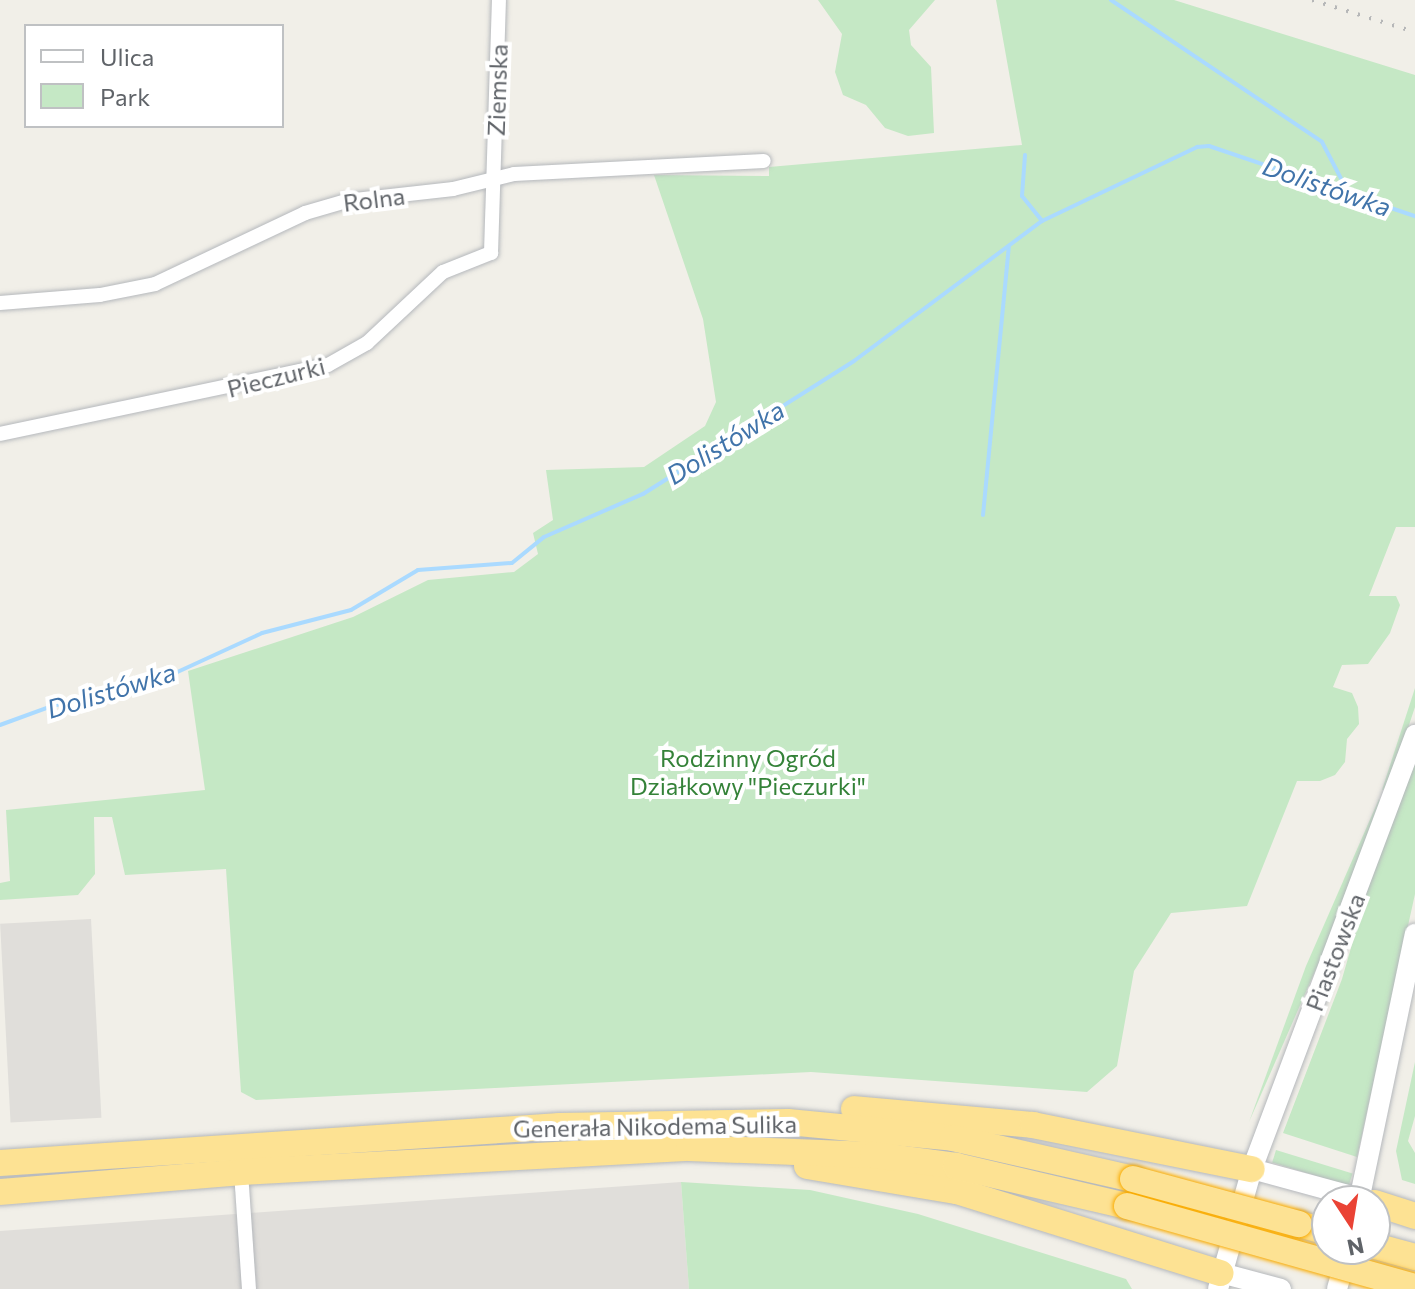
<!DOCTYPE html>
<html>
<head>
<meta charset="utf-8">
<style>
	body { margin:0 }
	#map { position:relative; width:1415px; height:1289px; overflow:hidden; background:#f1efe8; font-family:Commissioner,sans-serif }
	div>[style] { position:absolute }
	[style*='--x'] { left:calc(var(--x)*1px); top:calc(var(--y)*1px); width:calc(var(--w)*1px); rotate:calc(var(--a)*1deg) }
	.industrial>* { inset:0; background:#e0deda; transform-origin:0 0 }
	.green>* { inset:0; background:#c5e8c5; transform-origin:0 0 }
	.stream>* { height:4px; margin:-2px; padding:0 2px; transform-origin:2px; border-radius:2px; background:#aadaff }
	.roads { filter:drop-shadow(0 0 2px #b5b8bc) drop-shadow(0 0 2px #b5b8bc) }
	.street>* { height:14px; margin:-7px; padding:0 7px; transform-origin:7px; border-radius:7px; background:#fff }
	.secondary>* { height:20px; margin:-10px; padding:0 10px; transform-origin:10px; border-radius:10px; background:#fff }
	.highway>* { height:26px; margin:-13px; padding:0 13px; transform-origin:13px; border-radius:13px; background:#fde293 }
	.rail>* { height:4px; margin-top:-2px; transform-origin:0; background:repeating-linear-gradient(90deg,#b6b7b8 0 2px,transparent 0 12px) }
	.bridges { filter:drop-shadow(0 0 2px #f9ab00) drop-shadow(0 0 2px #f9ab00) }
	.highway-bridge>* { height:26px; margin:-13px; padding:0 13px; transform-origin:13px; border-radius:13px; background:#fde293 }
	span { translate:-50% -50%; white-space:nowrap; text-align:center; line-height:1.15; -webkit-text-stroke:8px #fff; paint-order:stroke }
	.street-label { font-size:24px; color:#5f6368 }
	.park-label { font-size:24px; color:#348238 }
	.water-label { font-size:26px; color:#4174aa; font-style:italic }
	.legend { position:absolute; left:24px; top:24px; width:260px; height:104px; box-sizing:border-box; background:#fff; border:2px solid #bfc1c3; margin:0; padding:10px 14px; list-style:none; font-size:24px; color:#5f6368 }
	.legend li { display:flex; align-items:center; gap:16px; height:40px }
	.legend b { width:40px; border:2px solid #bfc1c3 }
	.north { position:absolute; left:1311px; top:1185px; width:80px; height:80px; box-sizing:border-box; background:#fff; border:2px solid #bfc1c3; border-radius:50%; rotate:168deg; font-size:22px; font-weight:700; line-height:32px; text-align:center; color:#5f6368 }
	.north::after { content:''; display:block; margin:auto; width:28px; height:36px; background:#ea4335; clip-path:polygon(50% 0,100% 100%,50% 72%,0 100%) }
</style>
</head>
<body>
<div id="map">
	<div class="industrial">
		<div style="left:91px;top:919px;width:199px;height:91px;rotate:87deg"></div>
		<div style="clip-path:polygon(681px 1182px,689px 1289px,0 1289px,0 1231px)"></div>
	</div>
	<div class="green">
		<div style="clip-path:polygon(818px 0,935px 0,909px 30px,911px 45px,931px 67px,934px 133px,908px 136px,885px 128px,866px 105px,843px 95px,835px 72px,842px 34px)"></div>
		<div style="clip-path:polygon(996px 0,1174px 0,1415px 75px,1415px 527px,1396px 527px,1369px 596px,1396px 596px,1400px 605px,1390px 633px,1368px 664px,1342px 665px,1333px 687px,1352px 693px,1358px 707px,1359px 724px,1347px 739px,1345px 762px,1335px 775px,1320px 781px,1297px 781px,1247px 906px,1171px 913px,1134px 971px,1117px 1066px,1087px 1092px,811px 1072px,256px 1100px,241px 1092px,226px 869px,125px 875px,112px 817px,94px 817px,95px 874px,78px 895px,0 900px,0 883px,10px 881px,6px 810px,205px 790px,188px 671px,353px 617px,428px 580px,514px 572px,538px 554px,533px 533px,553px 520px,546px 470px,644px 467px,705px 426px,716px 402px,703px 319px,654px 175px,769px 176px,769px 167px,1022px 145px)"></div>
		<div style="clip-path:polygon(1415px 688px,1415px 707px,1388px 788px,1382px 790px)"></div>
		<div style="clip-path:polygon(1415px 760px,1415px 894px,1357px 1157px,1283px 1133px,1342px 979px,1369px 885px)"></div>
		<div style="clip-path:polygon(1379px 799px,1382px 806px,1354px 882px,1249px 1122px,1306px 966px)"></div>
		<div style="clip-path:polygon(1415px 1062px,1415px 1116px,1408px 1141px,1415px 1153px,1415px 1184px,1402px 1180px,1396px 1151px)"></div>
		<div style="left:1276px;top:1150px;width:80px;height:13px;rotate:17deg"></div>
		<div style="clip-path:polygon(681px 1182px,810px 1190px,918px 1214px,1126px 1279px,1132px 1289px,689px 1289px)"></div>
	</div>
	<div class="stream">
		<div style="--x:1111;--y:0;--w:254;--a:33.9"></div>
		<div style="--x:1322;--y:142;--w:54;--a:62.5"></div>
		<div style="--x:1025;--y:155;--w:41;--a:94.2"></div>
		<div style="--x:1022;--y:196;--w:32;--a:51"></div>
		<div style="--x:983;--y:515;--w:269;--a:-84.5"></div>
		<div style="--x:0;--y:725;--w:55;--a:-20.1"></div>
		<div style="--x:52;--y:706;--w:111;--a:-13.5"></div>
		<div style="--x:160;--y:680;--w:112;--a:-24.7"></div>
		<div style="--x:262;--y:633;--w:92;--a:-14.5"></div>
		<div style="--x:351;--y:610;--w:78;--a:-30.8"></div>
		<div style="--x:418;--y:570;--w:94;--a:-4.3"></div>
		<div style="--x:512;--y:563;--w:41;--a:-39.1"></div>
		<div style="--x:544;--y:537;--w:108;--a:-23.5"></div>
		<div style="--x:643;--y:494;--w:249;--a:-32.2"></div>
		<div style="--x:854;--y:361;--w:234;--a:-36.7"></div>
		<div style="--x:1042;--y:221;--w:172;--a:-25.5"></div>
		<div style="--x:1197;--y:147;--w:12;--a:-5"></div>
		<div style="--x:1209;--y:146;--w:218;--a:18.8"></div>
	</div>
	<div class="roads">
		<div class="street">
			<div style="--x:0;--y:303;--w:100;--a:-4.6"></div>
			<div style="--x:100;--y:295;--w:56;--a:-11.3"></div>
			<div style="--x:155;--y:284;--w:166;--a:-25.3"></div>
			<div style="--x:305;--y:213;--w:43;--a:-16.3"></div>
			<div style="--x:346;--y:201;--w:108;--a:-6.4"></div>
			<div style="--x:453;--y:189;--w:63;--a:-13.8"></div>
			<div style="--x:514;--y:174;--w:250;--a:-3"></div>
			<div style="--x:0;--y:434;--w:335;--a:-11.9"></div>
			<div style="--x:328;--y:365;--w:45;--a:-29.4"></div>
			<div style="--x:367;--y:343;--w:104;--a:-43.1"></div>
			<div style="--x:443;--y:272;--w:52;--a:-21.6"></div>
			<div style="--x:491;--y:253;--w:253;--a:-88.2"></div>
			<div style="--x:241;--y:1172;--w:117;--a:86.1"></div>
		</div>
		<div class="secondary">
			<div style="--x:1252;--y:1169;--w:111;--a:15.2"></div>
			<div style="--x:1359;--y:1201;--w:273;--a:-78.2"></div>
			<div style="--x:1221;--y:1273;--w:62;--a:14.9"></div>
			<div style="--x:1218;--y:1289;--w:125;--a:-74.2"></div>
			<div style="--x:1252;--y:1169;--w:464;--a:-69.4"></div>
			<div style="--x:1337;--y:1289;--w:41;--a:-74.6"></div>
		</div>
		<div class="highway">
			<div style="--x:854;--y:1109;--w:180;--a:5.1"></div>
			<div style="--x:1033;--y:1125;--w:223;--a:11.4"></div>
			<div style="--x:0;--y:1163;--w:561;--a:-3.78"></div>
			<div style="--x:560;--y:1126;--w:228;--a:-1"></div>
			<div style="--x:788;--y:1122;--w:166;--a:5.5"></div>
			<div style="--x:953;--y:1138;--w:185;--a:12.8"></div>
			<div style="--x:807;--y:1166;--w:152;--a:9.5"></div>
			<div style="--x:957;--y:1191;--w:276;--a:17.3"></div>
			<div style="--x:0;--y:1192;--w:242;--a:-4.7"></div>
			<div style="--x:241;--y:1172;--w:449;--a:-3.1"></div>
			<div style="--x:689;--y:1148;--w:184;--a:2.2"></div>
			<div style="--x:873;--y:1155;--w:84;--a:7.5"></div>
			<div style="--x:956;--y:1166;--w:176;--a:13.2"></div>
			<div style="--x:1375;--y:1203;--w:42;--a:18"></div>
			<div style="--x:1299;--y:1224;--w:29;--a:16"></div>
			<div style="--x:1375;--y:1246;--w:41;--a:15.4"></div>
		</div>
	</div>
	<div class="rail">
		<div style="--x:1312;--y:0;--w:108;--a:17.3"></div>
	</div>
	<div class="bridges">
		<div class="highway-bridge">
			<div style="--x:1133;--y:1179;--w:172;--a:15.2"></div>
			<div style="--x:1127;--y:1206;--w:299;--a:15.7"></div>
		</div>
	</div>
	<div class="street-label">
		<span style="left:497px;top:90px;rotate:-88deg">Ziemska</span>
		<span style="left:374px;top:199px;rotate:-7deg">Rolna</span>
		<span style="left:276px;top:377px;rotate:-14deg">Pieczurki</span>
		<span style="left:1335px;top:952px;rotate:-69deg">Piastowska</span>
		<span style="left:655px;top:1126px;rotate:-1deg">Generała Nikodema Sulika</span>
	</div>
	<div class="park-label">
		<span style="left:748px;top:772px">Rodzinny Ogród<br>Działkowy "Pieczurki"</span>
	</div>
	<div class="water-label">
		<span style="left:1327px;top:186px;rotate:19deg">Dolistówka</span>
		<span style="left:725px;top:442px;rotate:-32deg">Dolistówka</span>
		<span style="left:111px;top:690px;rotate:-17deg">Dolistówka</span>
	</div>
	<ul class="legend">
	<li><b style="height:10px;background:#fff"></b>Ulica</li>
	<li><b style="height:22px;background:#c5e8c5"></b>Park</li>
	</ul>
	<div class="north">N</div>
</div>
</body>
</html>
